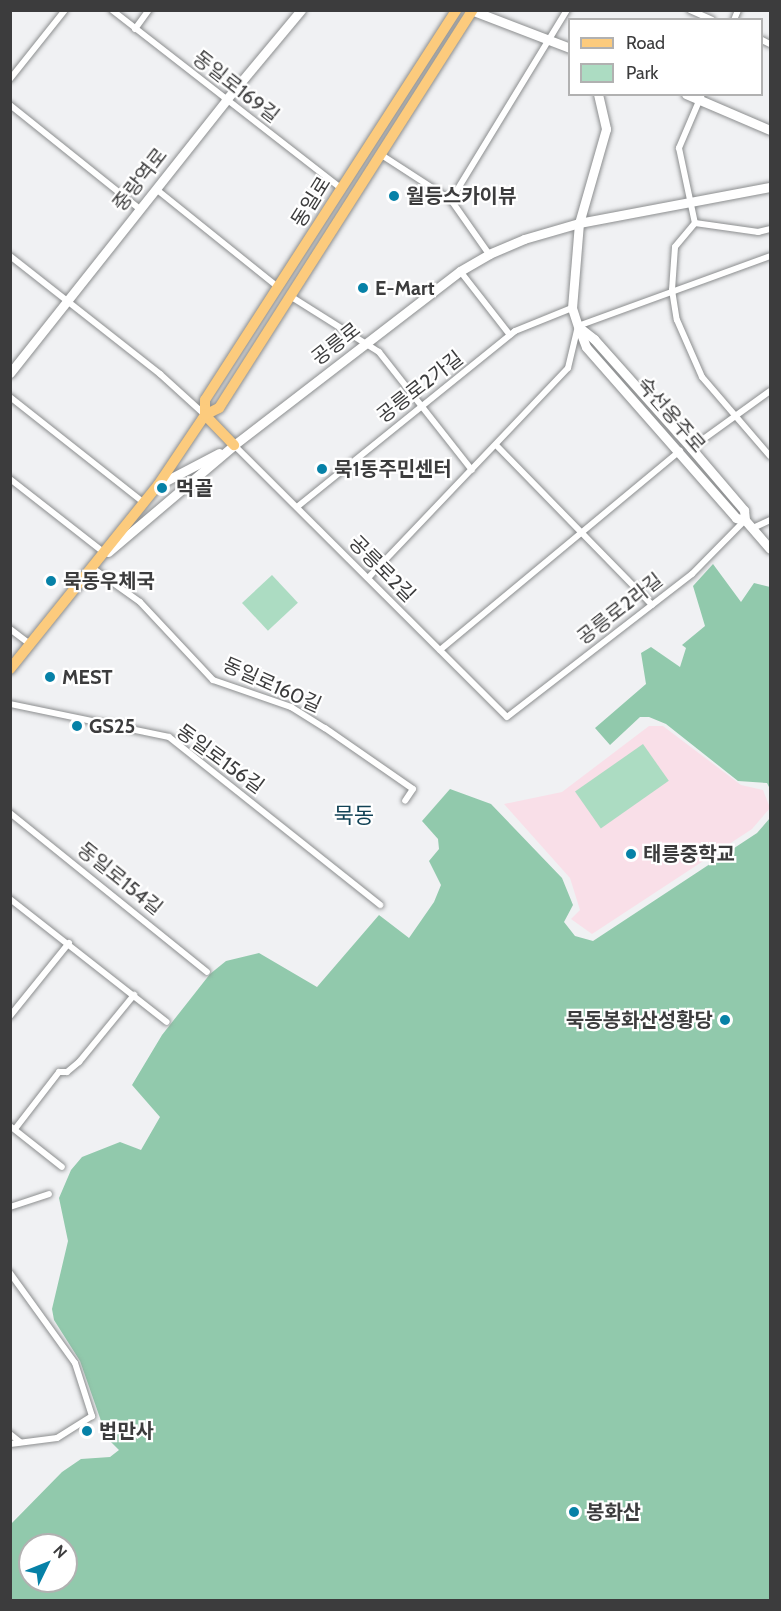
<!DOCTYPE html>
<html>
<head>
<meta charset="utf-8">
<style>
	body { margin:0 }
	#map { position:relative; width:781px; height:1611px; overflow:hidden; background:#f0f1f3; font-family:Cabin,"Noto Sans KR",sans-serif }
	div>[style] { position:absolute }
	[style*='--x'] { left:calc(var(--x)*1px); top:calc(var(--y)*1px); width:calc(var(--w)*1px); rotate:calc(var(--a)*1deg) }
	.education>* { inset:0; background:#f9dfe8 }
	.green>* { inset:0; background:#acdcc2; transform-origin:0 0 }
	.forest>* { inset:0; background:#91c9ac }
	.roads { filter:drop-shadow(0 0 2px #8c8e8f) drop-shadow(0 0 2px #8c8e8f) }
	.street>* { height:6px; margin:-3px; padding:0 3px; transform-origin:3px; border-radius:3px; background:#fff }
	.secondary>* { height:9px; margin:-4.5px; padding:0 4.5px; transform-origin:4.5px; border-radius:4.5px; background:#fff }
	.primary>* { height:10px; margin:-5px; padding:0 5px; transform-origin:5px; border-radius:5px; background:#fccb7d }
	.dots>* { width:16px; height:16px; translate:-50% -50%; box-sizing:border-box; border:3px solid #fff; border-radius:50% }
	span { translate:-50% -50%; white-space:nowrap; text-align:center; line-height:1.15; -webkit-text-stroke:4.5px #fff; paint-order:stroke }
	.street-label { font-size:20px; color:#3c3c3d }
	.poi-label { font-size:20px; color:#3c3c3d; font-weight:700 }
	.left { translate:0 -50%; text-align:left }
	.right { translate:-100% -50%; text-align:right }
	.quarter-label { font-size:22px; color:#114255 }
	.frame { position:absolute; inset:0; border:12px solid #3c3c3d; pointer-events:none }
	.legend { position:absolute; left:568px; top:18px; width:195px; height:78px; box-sizing:border-box; background:#fff; border:2px solid #b1b1b1; margin:0; padding:8px 10px; list-style:none; font-size:18px; color:#3c3c3d }
	.legend li { display:flex; align-items:center; gap:12px; height:30px }
	.legend b { width:30px; border:2px solid #b1b1b1 }
	.north { position:absolute; left:18px; top:1533px; width:60px; height:60px; box-sizing:border-box; background:#fff; border:2px solid #b1b1b1; border-radius:50%; rotate:47deg; font-size:16px; font-weight:700; line-height:24px; text-align:center; color:#3c3c3d }
	.north::after { content:''; display:block; margin:auto; width:21px; height:27px; background:#0681a7; clip-path:polygon(50% 0,100% 100%,50% 72%,0 100%) }
</style>
</head>
<body>
<div id="map">
	<div class="education">
		<div style="clip-path:polygon(649px 726px,663px 726px,741px 785px,763px 790px,770px 808px,752px 829px,592px 934px,571px 919px,580px 910px,570px 878px,504px 804px,562px 792px)"></div>
	</div>
	<div class="green">
		<div style="left:272px;top:575px;width:38px;height:41px;rotate:47deg"></div>
		<div style="left:643px;top:744px;width:45px;height:83px;rotate:55deg"></div>
	</div>
	<div class="forest">
		<div style="clip-path:polygon(713px 564px,741px 602px,754px 583px,770px 587px,770px 789px,767px 783px,738px 781px,666px 724px,649px 717px,640px 717px,610px 745px,595px 728px,646px 684px,641px 653px,651px 647px,680px 667px,686px 648px,682px 645px,705px 626px,693px 586px)"></div>
		<div style="clip-path:polygon(evenodd,450px 789px,491px 804px,562px 878px,573px 905px,564px 922px,575px 936px,593px 941px,757px 833px,770px 818px,770px 1600px,11px 1600px,11px 1524px,62px 1472px,81px 1459px,110px 1457px,119px 1450px,107px 1438px,80px 1361px,54px 1320px,52px 1309px,68px 1241px,59px 1198px,71px 1170px,82px 1157px,120px 1142px,141px 1150px,160px 1117px,132px 1085px,162px 1035px,210px 974px,226px 961px,259px 953px,317px 987px,379px 915px,409px 938px,434px 902px,441px 885px,429px 861px,439px 849px,438px 839px,422px 821px,450px 789px,30px 1545px,66px 1545px,66px 1581px,30px 1581px,30px 1545px)"></div>
	</div>
	<div class="roads">
		<div class="street">
			<div style="--x:112;--y:10;--w:290;--a:37.9"></div>
			<div style="--x:690;--y:10;--w:24;--a:24"></div>
			<div style="--x:734;--y:20;--w:11;--a:-68"></div>
			<div style="--x:135;--y:29;--w:24;--a:-54"></div>
			<div style="--x:762;--y:40;--w:9;--a:27"></div>
			<div style="--x:10;--y:79;--w:88;--a:-51.4"></div>
			<div style="--x:702;--y:94;--w:59;--a:113.1"></div>
			<div style="--x:679;--y:148;--w:77;--a:78"></div>
			<div style="--x:695;--y:223;--w:31;--a:130"></div>
			<div style="--x:675;--y:247;--w:43;--a:94"></div>
			<div style="--x:672;--y:290;--w:30;--a:81"></div>
			<div style="--x:677;--y:320;--w:62;--a:66.3"></div>
			<div style="--x:702;--y:377;--w:104;--a:49.3"></div>
			<div style="--x:10;--y:105;--w:166;--a:38.7"></div>
			<div style="--x:380;--y:154;--w:85;--a:32.9"></div>
			<div style="--x:451;--y:200;--w:66;--a:54.9"></div>
			<div style="--x:156;--y:189;--w:156;--a:38.8"></div>
			<div style="--x:451;--y:200;--w:223;--a:-58.6"></div>
			<div style="--x:695;--y:223;--w:64;--a:8.1"></div>
			<div style="--x:758;--y:232;--w:12;--a:-14"></div>
			<div style="--x:10;--y:256;--w:191;--a:38.2"></div>
			<div style="--x:160;--y:374;--w:61;--a:42.3"></div>
			<div style="--x:460;--y:271;--w:81;--a:52"></div>
			<div style="--x:290;--y:296;--w:105;--a:32.2"></div>
			<div style="--x:379;--y:352;--w:150;--a:51.8"></div>
			<div style="--x:10;--y:397;--w:171;--a:38.3"></div>
			<div style="--x:234;--y:445;--w:385;--a:44.9"></div>
			<div style="--x:507;--y:717;--w:234;--a:-37.7"></div>
			<div style="--x:692;--y:574;--w:76;--a:-45.5"></div>
			<div style="--x:497;--y:446;--w:222;--a:45.7"></div>
			<div style="--x:691;--y:448;--w:97;--a:-35.8"></div>
			<div style="--x:10;--y:479;--w:117;--a:38"></div>
			<div style="--x:297;--y:507;--w:280;--a:-38.9"></div>
			<div style="--x:515;--y:331;--w:61;--a:-22"></div>
			<div style="--x:753;--y:528;--w:19;--a:-25"></div>
			<div style="--x:91;--y:567;--w:60;--a:35.5"></div>
			<div style="--x:140;--y:602;--w:107;--a:46.9"></div>
			<div style="--x:213;--y:680;--w:83;--a:19.1"></div>
			<div style="--x:291;--y:707;--w:40;--a:32"></div>
			<div style="--x:325;--y:728;--w:107;--a:34.7"></div>
			<div style="--x:413;--y:789;--w:14;--a:124"></div>
			<div style="--x:368;--y:578;--w:290;--a:-46.4"></div>
			<div style="--x:568;--y:368;--w:43;--a:-76.6"></div>
			<div style="--x:578;--y:326;--w:204;--a:-20"></div>
			<div style="--x:10;--y:629;--w:25;--a:37"></div>
			<div style="--x:440;--y:650;--w:312;--a:-39.7"></div>
			<div style="--x:10;--y:704;--w:162;--a:11.7"></div>
			<div style="--x:169;--y:737;--w:270;--a:38.5"></div>
			<div style="--x:10;--y:813;--w:253;--a:38.9"></div>
			<div style="--x:10;--y:899;--w:199;--a:38.1"></div>
			<div style="--x:10;--y:1016;--w:94;--a:-51.1"></div>
			<div style="--x:10;--y:1126;--w:66;--a:38.3"></div>
			<div style="--x:15;--y:1129;--w:72;--a:-52.3"></div>
			<div style="--x:59;--y:1072;--w:8;--a:0"></div>
			<div style="--x:67;--y:1072;--w:16;--a:-40"></div>
			<div style="--x:79;--y:1062;--w:87;--a:-50.6"></div>
			<div style="--x:10;--y:1207;--w:41;--a:-18.4"></div>
			<div style="--x:10;--y:1273;--w:111;--a:54.2"></div>
			<div style="--x:75;--y:1363;--w:56;--a:72.2"></div>
			<div style="--x:92;--y:1416;--w:41;--a:147.8"></div>
			<div style="--x:57;--y:1438;--w:47;--a:172.7"></div>
			<div style="--x:10;--y:1434;--w:13;--a:39"></div>
		</div>
		<div class="secondary">
			<div style="--x:471;--y:10;--w:106;--a:21"></div>
			<div style="--x:598;--y:94;--w:36;--a:77"></div>
			<div style="--x:606;--y:129;--w:98;--a:106"></div>
			<div style="--x:579;--y:223;--w:85;--a:94.7"></div>
			<div style="--x:572;--y:308;--w:19;--a:72"></div>
			<div style="--x:578;--y:326;--w:22;--a:69"></div>
			<div style="--x:586;--y:347;--w:227;--a:48.7"></div>
			<div style="--x:736;--y:518;--w:9;--a:13"></div>
			<div style="--x:686;--y:94;--w:91;--a:23.2"></div>
			<div style="--x:580;--y:328;--w:18;--a:38"></div>
			<div style="--x:594;--y:339;--w:146;--a:48.3"></div>
			<div style="--x:691;--y:448;--w:82;--a:49.5"></div>
			<div style="--x:744;--y:510;--w:10;--a:84"></div>
			<div style="--x:745;--y:520;--w:38;--a:49"></div>
			<div style="--x:10;--y:373;--w:348;--a:-51.6"></div>
			<div style="--x:226;--y:100;--w:117;--a:-50.2"></div>
			<div style="--x:158;--y:485;--w:69;--a:-27.7"></div>
			<div style="--x:108;--y:552;--w:165;--a:-40.3"></div>
			<div style="--x:234;--y:445;--w:285;--a:-37.6"></div>
			<div style="--x:460;--y:271;--w:34;--a:-30"></div>
			<div style="--x:489;--y:254;--w:38;--a:-23"></div>
			<div style="--x:524;--y:239;--w:57;--a:-16.2"></div>
			<div style="--x:579;--y:223;--w:194;--a:-10.7"></div>
		</div>
		<div class="primary">
			<div style="--x:205;--y:415;--w:15;--a:-90"></div>
			<div style="--x:205;--y:400;--w:464;--a:-57.2"></div>
			<div style="--x:205;--y:415;--w:42;--a:46"></div>
			<div style="--x:10;--y:669;--w:236;--a:-51.2"></div>
			<div style="--x:158;--y:485;--w:84;--a:-56.1"></div>
			<div style="--x:205;--y:415;--w:16;--a:-27"></div>
			<div style="--x:219;--y:408;--w:472;--a:-57.5"></div>
		</div>
	</div>
	<div class="dots">
		<div style="left:394px;top:196px;background:#0681a7"></div>
		<div style="left:363px;top:288px;background:#0681a7"></div>
		<div style="left:322px;top:469px;background:#0681a7"></div>
		<div style="left:162px;top:488px;background:#0681a7"></div>
		<div style="left:51px;top:581px;background:#0681a7"></div>
		<div style="left:50px;top:677px;background:#0681a7"></div>
		<div style="left:77px;top:726px;background:#0681a7"></div>
		<div style="left:631px;top:854px;background:#0681a7"></div>
		<div style="left:725px;top:1020px;background:#0681a7"></div>
		<div style="left:87px;top:1431px;background:#0681a7"></div>
		<div style="left:574px;top:1512px;background:#0681a7"></div>
	</div>
	<div class="street-label">
		<span style="left:236px;top:87px;rotate:38deg">동일로169길</span>
		<span style="left:140px;top:180px;rotate:-52deg">중랑역로</span>
		<span style="left:311px;top:202px;rotate:-58deg">동일로</span>
		<span style="left:336px;top:344px;rotate:-38deg">공릉로</span>
		<span style="left:420px;top:387px;rotate:-38deg">공릉로2가길</span>
		<span style="left:671px;top:415px;rotate:49deg">숙선옹주로</span>
		<span style="left:382px;top:569px;rotate:45deg">공릉로2길</span>
		<span style="left:620px;top:609px;rotate:-38deg">공릉로2라길</span>
		<span style="left:272px;top:685px;rotate:24deg">동일로160길</span>
		<span style="left:220px;top:759px;rotate:36deg">동일로156길</span>
		<span style="left:120px;top:879px;rotate:39deg">동일로154길</span>
	</div>
	<div class="poi-label">
		<span class="left" style="left:406px;top:196px">월등스카이뷰</span>
		<span class="left" style="left:375px;top:288px">E-Mart</span>
		<span class="left" style="left:334px;top:469px">묵1동주민센터</span>
		<span class="left" style="left:176px;top:488px">먹골</span>
		<span class="left" style="left:63px;top:581px">묵동우체국</span>
		<span class="left" style="left:62px;top:677px">MEST</span>
		<span class="left" style="left:89px;top:726px">GS25</span>
		<span class="left" style="left:643px;top:854px">태릉중학교</span>
		<span class="right" style="left:713px;top:1020px">묵동봉화산성황당</span>
		<span class="left" style="left:99px;top:1431px">법만사</span>
		<span class="left" style="left:586px;top:1512px">봉화산</span>
	</div>
	<div class="quarter-label">
		<span style="left:354px;top:816px">묵동</span>
	</div>
	<div class="frame"></div>
	<ul class="legend">
	<li><b style="height:8px;background:#fccb7d"></b>Road</li>
	<li><b style="height:16px;background:#acdcc2"></b>Park</li>
	</ul>
	<div class="north">N</div>
</div>
</body>
</html>
